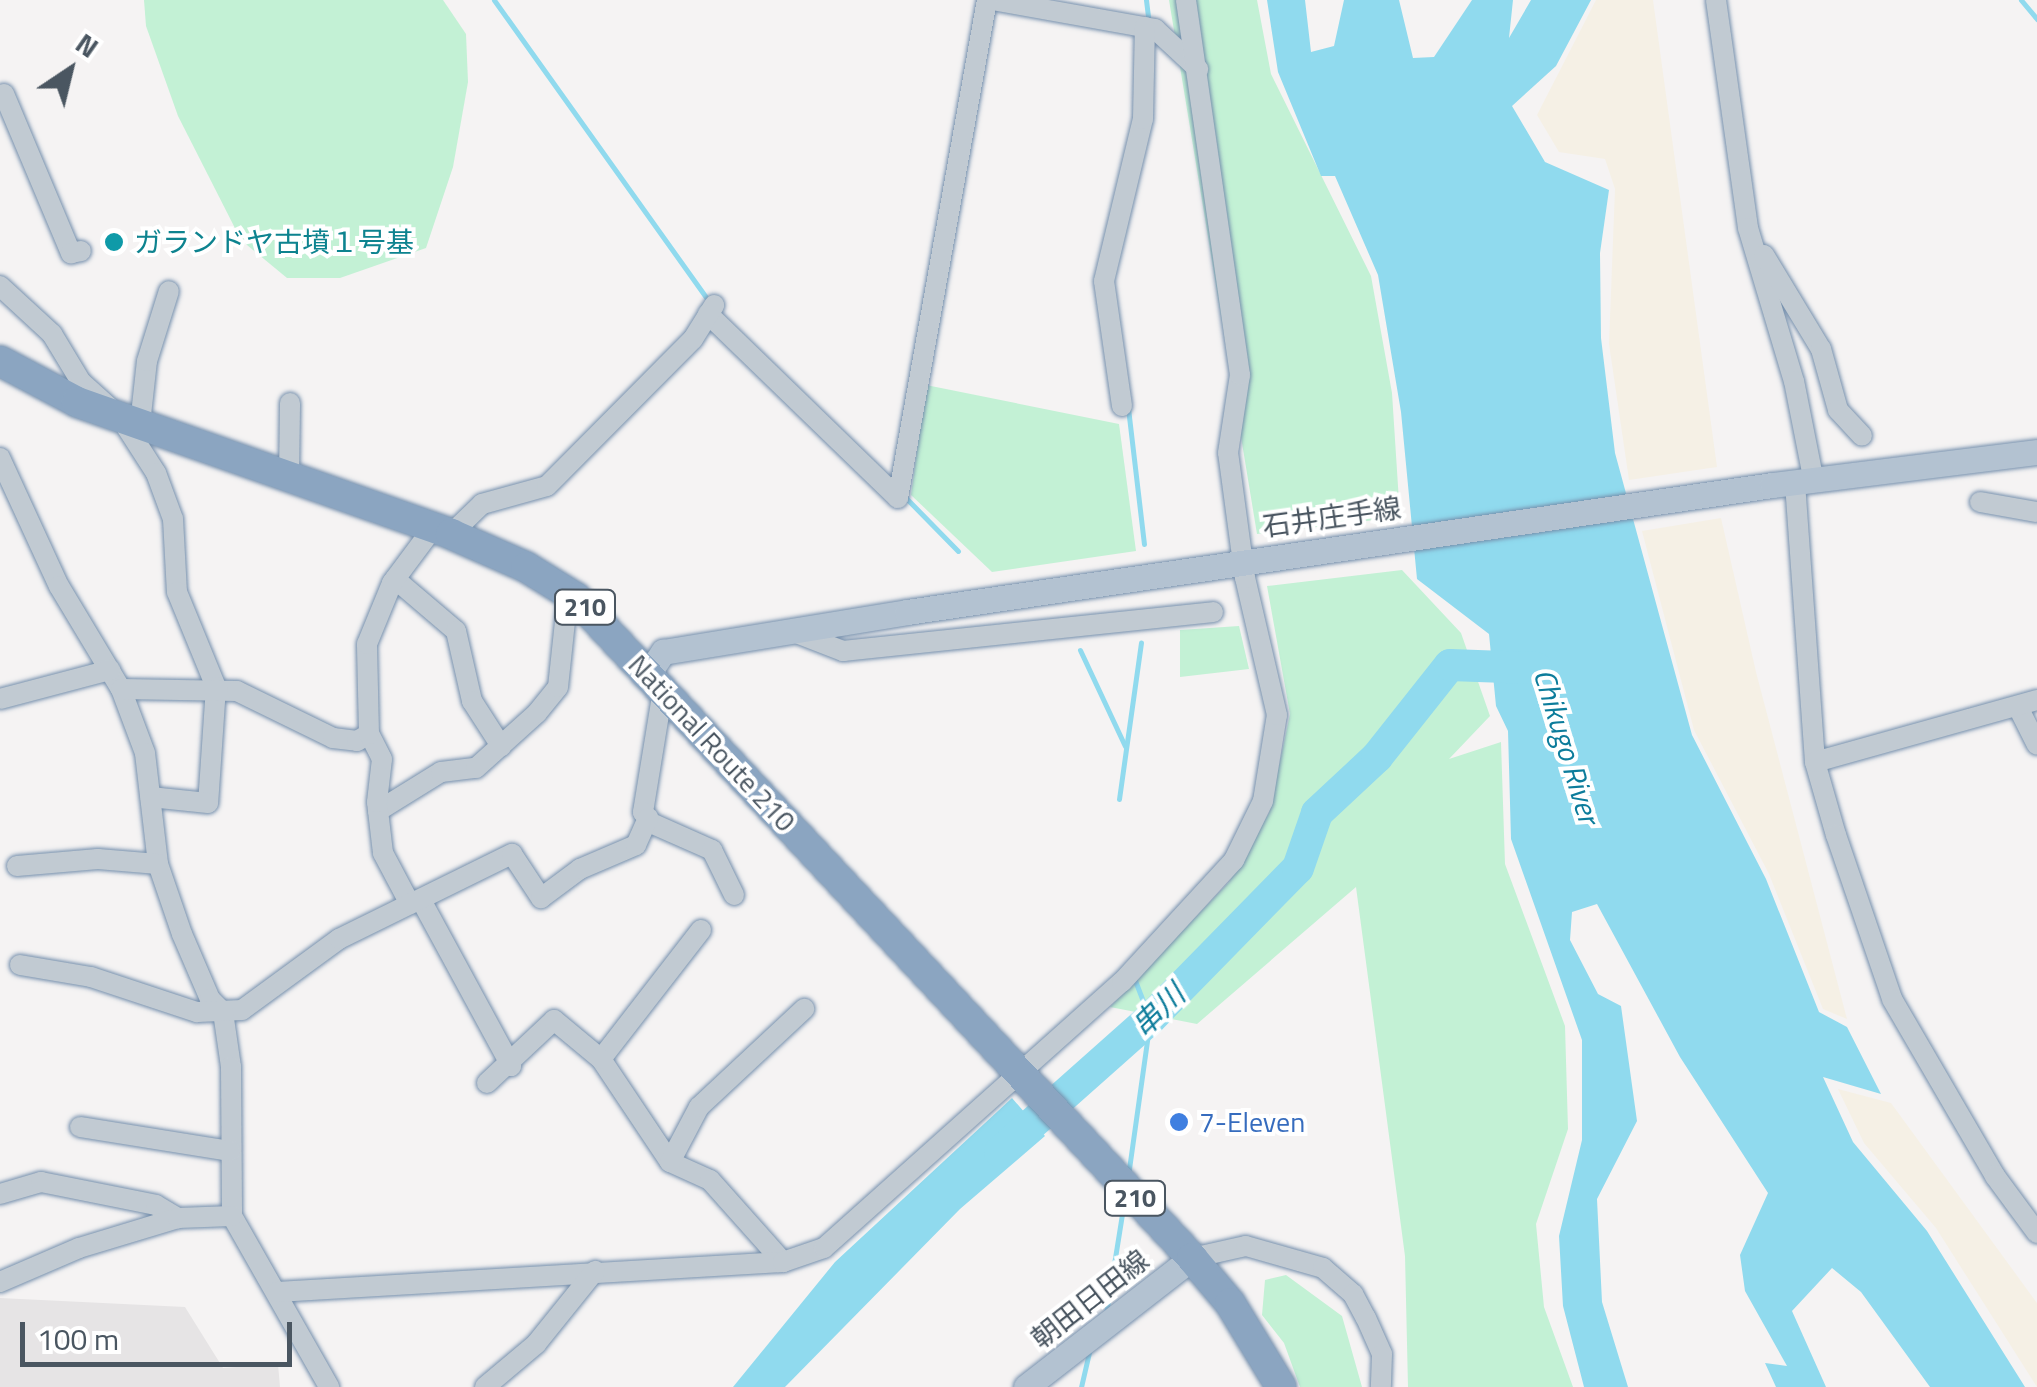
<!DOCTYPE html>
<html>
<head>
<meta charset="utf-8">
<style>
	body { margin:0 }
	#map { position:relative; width:2037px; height:1387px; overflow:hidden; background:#f5f3f3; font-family:"Titillium Web","Noto Sans JP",sans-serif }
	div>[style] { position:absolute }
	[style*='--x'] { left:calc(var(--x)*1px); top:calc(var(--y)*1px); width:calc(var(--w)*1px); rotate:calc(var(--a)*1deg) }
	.education>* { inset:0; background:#e6e4e5 }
	.green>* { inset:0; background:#c3f1d5 }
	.sand>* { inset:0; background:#f5f0e5 }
	.water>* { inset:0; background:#90daee }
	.stream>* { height:5px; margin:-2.5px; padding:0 2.5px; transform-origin:2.5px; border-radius:2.5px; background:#90daee }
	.river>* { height:32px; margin:-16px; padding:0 16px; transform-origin:16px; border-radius:16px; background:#90daee }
	.roads { filter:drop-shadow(0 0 2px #7690ad) drop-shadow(0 0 2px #7690ad) }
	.minor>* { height:20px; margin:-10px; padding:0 10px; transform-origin:10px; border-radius:10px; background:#c1cad2 }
	.major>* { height:25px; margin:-12.5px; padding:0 12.5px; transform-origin:12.5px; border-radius:12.5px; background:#b3c2d1 }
	.highway>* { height:30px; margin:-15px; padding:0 15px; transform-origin:15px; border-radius:15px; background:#8ba5c1 }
	.dots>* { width:28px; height:28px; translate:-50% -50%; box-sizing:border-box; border:5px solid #fff; border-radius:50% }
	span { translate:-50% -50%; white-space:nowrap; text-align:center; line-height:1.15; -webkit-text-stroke:8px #fff; paint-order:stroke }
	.shield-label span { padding:2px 8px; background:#fff; border:2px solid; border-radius:8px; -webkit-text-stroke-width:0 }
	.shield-label { font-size:25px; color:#4a5661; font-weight:700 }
	.culture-label { font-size:28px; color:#0d838f }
	.left { translate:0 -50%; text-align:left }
	.street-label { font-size:28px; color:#4a5661 }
	.shop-label { font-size:28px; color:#366cbe }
	.water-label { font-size:30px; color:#0c7c9b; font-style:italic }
	.north { position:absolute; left:20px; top:20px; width:100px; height:100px; -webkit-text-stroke:8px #fff; paint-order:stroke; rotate:35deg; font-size:28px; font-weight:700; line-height:40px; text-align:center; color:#4a5661 }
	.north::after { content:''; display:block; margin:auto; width:35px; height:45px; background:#4a5661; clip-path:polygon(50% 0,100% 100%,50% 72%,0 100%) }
	.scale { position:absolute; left:20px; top:1322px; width:272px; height:45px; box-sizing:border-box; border:5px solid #4a5661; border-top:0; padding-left:12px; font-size:30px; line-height:35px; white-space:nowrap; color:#4a5661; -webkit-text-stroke:8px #fff; paint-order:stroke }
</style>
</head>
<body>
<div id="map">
	<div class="education">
		<div style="clip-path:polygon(0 1298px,185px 1307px,223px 1368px,278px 1364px,280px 1387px,0 1387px)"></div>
	</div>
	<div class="green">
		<div style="clip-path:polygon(144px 0,443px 0,466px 34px,468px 82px,453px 167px,426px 248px,340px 278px,287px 278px,241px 240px,178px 116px,146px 26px)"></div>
		<div style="clip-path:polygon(1169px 0,1257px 0,1271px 74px,1371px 276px,1392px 393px,1400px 517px,1257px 534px)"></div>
		<div style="clip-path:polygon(926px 385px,1119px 424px,1136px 551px,992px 572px,911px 495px)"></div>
		<div style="clip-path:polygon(1402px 570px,1461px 633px,1490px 716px,1449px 759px,1501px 742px,1505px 864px,1565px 1026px,1568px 1129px,1536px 1224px,1544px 1307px,1573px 1387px,1408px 1387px,1405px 1256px,1356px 887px,1197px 1024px,1110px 1007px,1229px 882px,1269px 813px,1290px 714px,1267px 586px)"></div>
		<div style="clip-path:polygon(1239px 626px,1249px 669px,1180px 677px,1180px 630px)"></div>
		<div style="clip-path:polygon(1286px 1275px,1342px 1316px,1362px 1387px,1300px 1387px,1284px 1343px,1262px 1315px,1265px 1280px)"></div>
	</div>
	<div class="sand">
		<div style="clip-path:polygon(1596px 0,1653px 0,1717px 467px,1629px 480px,1609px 344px,1615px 189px,1605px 159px,1559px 152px,1537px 115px)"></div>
		<div style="clip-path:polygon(1721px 518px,1756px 672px,1847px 1019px,1823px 1009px,1769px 874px,1694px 730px,1642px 531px)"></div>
		<div style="clip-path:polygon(1838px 1089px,1891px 1103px,2037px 1303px,2037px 1387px,1936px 1228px,1864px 1143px)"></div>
	</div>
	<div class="water">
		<div style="clip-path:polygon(1267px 0,1305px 0,1311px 52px,1334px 46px,1344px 0,1399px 0,1413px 58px,1434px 57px,1472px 0,1513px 0,1509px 38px,1531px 0,1591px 0,1556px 66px,1512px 106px,1545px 162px,1609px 190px,1600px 253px,1601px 338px,1615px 453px,1692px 735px,1766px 879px,1819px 1012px,1847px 1027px,1881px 1094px,1823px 1077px,1853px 1142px,1927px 1231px,2025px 1387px,1930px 1387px,1861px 1292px,1832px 1268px,1792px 1311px,1826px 1387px,1776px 1387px,1765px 1363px,1787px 1366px,1745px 1291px,1740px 1255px,1768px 1193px,1680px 1057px,1597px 904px,1572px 912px,1570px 940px,1598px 994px,1621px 1006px,1637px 1121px,1597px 1199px,1602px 1302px,1628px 1387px,1584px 1387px,1563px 1306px,1559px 1236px,1582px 1140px,1582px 1040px,1511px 839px,1508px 731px,1496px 706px,1489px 634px,1417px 579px,1401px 412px,1378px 275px,1335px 176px,1321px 176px,1278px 72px)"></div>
		<div style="clip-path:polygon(1012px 1098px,1045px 1136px,960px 1209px,785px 1387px,733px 1387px,835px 1262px)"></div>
	</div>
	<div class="stream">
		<div style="--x:494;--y:0;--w:370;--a:54.5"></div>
		<div style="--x:1146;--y:0;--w:24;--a:83"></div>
		<div style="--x:2021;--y:0;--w:25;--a:50"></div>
		<div style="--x:1128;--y:408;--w:137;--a:83.3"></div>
		<div style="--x:904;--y:496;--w:77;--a:45.5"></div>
		<div style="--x:1080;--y:650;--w:106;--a:64.9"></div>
		<div style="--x:1119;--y:799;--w:158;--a:-82"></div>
		<div style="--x:1128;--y:1176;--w:159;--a:-82"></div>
		<div style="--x:1150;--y:1019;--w:44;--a:-111.3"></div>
		<div style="--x:1106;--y:1314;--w:114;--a:-80.9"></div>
		<div style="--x:1081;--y:1387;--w:37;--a:-77"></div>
	</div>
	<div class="river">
		<div style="--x:1000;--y:1152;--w:200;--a:-41.6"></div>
		<div style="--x:1150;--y:1019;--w:211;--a:-45.6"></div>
		<div style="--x:1298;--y:868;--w:58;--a:-70.9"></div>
		<div style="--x:1317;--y:813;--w:82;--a:-43"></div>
		<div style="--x:1377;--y:757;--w:117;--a:-51.6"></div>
		<div style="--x:1450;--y:665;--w:86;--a:2"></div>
	</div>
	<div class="roads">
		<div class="minor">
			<div style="--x:992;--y:0;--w:166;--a:10.1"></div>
			<div style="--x:1155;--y:29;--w:59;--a:42.9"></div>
			<div style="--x:1716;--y:0;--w:230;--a:82"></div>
			<div style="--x:1748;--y:228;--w:160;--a:73.3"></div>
			<div style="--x:1794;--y:381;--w:103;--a:78.8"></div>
			<div style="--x:4;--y:94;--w:173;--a:67.2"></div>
			<div style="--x:71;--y:253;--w:10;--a:-11"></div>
			<div style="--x:1764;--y:255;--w:110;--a:58.8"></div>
			<div style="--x:1821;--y:349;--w:63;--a:74.4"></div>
			<div style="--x:1838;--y:410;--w:35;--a:47"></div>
			<div style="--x:0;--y:286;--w:71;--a:42.7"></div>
			<div style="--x:52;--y:334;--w:56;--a:58.9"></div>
			<div style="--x:81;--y:382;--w:52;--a:41.9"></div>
			<div style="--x:120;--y:417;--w:67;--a:57.3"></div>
			<div style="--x:156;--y:473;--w:49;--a:69.7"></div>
			<div style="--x:173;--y:519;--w:73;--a:86.9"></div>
			<div style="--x:177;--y:592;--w:103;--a:67.7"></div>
			<div style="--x:216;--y:687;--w:116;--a:93.9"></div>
			<div style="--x:208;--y:803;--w:58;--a:-174.1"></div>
			<div style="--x:708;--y:314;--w:264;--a:44.1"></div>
			<div style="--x:898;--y:498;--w:506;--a:-79.87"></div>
			<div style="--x:1122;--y:406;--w:126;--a:-98.2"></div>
			<div style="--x:1104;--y:281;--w:167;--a:-76.5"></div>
			<div style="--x:1143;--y:119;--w:92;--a:-88.8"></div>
			<div style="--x:140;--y:424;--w:63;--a:-83.7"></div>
			<div style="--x:147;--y:361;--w:73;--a:-72.6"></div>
			<div style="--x:0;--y:458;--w:141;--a:65.3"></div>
			<div style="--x:59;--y:586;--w:120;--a:59"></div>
			<div style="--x:121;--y:689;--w:68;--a:69.4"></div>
			<div style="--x:145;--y:753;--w:112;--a:83.3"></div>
			<div style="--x:158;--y:864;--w:74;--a:71.1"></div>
			<div style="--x:182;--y:934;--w:71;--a:66.7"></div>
			<div style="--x:210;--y:999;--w:18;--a:45"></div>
			<div style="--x:223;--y:1012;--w:56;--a:81.7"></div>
			<div style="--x:231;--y:1067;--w:149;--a:89.6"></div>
			<div style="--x:289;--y:477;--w:74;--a:-89.2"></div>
			<div style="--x:1795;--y:483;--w:280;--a:85.9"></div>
			<div style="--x:1815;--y:762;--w:76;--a:74"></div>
			<div style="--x:1836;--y:835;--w:173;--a:71.1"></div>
			<div style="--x:1892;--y:999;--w:205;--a:59.8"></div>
			<div style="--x:1995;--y:1176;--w:71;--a:53.6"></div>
			<div style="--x:1980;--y:502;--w:58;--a:10"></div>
			<div style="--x:451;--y:534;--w:43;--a:-44.1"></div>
			<div style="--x:482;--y:504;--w:67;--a:-15.5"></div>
			<div style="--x:547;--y:486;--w:207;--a:-45.2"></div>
			<div style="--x:693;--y:339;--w:40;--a:-58"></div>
			<div style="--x:395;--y:579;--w:80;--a:40.4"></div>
			<div style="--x:456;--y:631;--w:72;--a:77.1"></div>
			<div style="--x:472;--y:701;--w:54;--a:57.2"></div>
			<div style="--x:791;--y:631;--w:56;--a:21"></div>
			<div style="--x:843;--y:651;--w:372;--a:-6"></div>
			<div style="--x:121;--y:689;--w:116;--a:1"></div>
			<div style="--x:237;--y:691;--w:107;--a:26.1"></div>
			<div style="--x:333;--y:738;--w:24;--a:7"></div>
			<div style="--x:357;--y:741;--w:14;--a:-30"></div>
			<div style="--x:663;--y:690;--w:124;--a:99.3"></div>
			<div style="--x:643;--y:812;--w:14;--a:54"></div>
			<div style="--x:651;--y:823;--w:67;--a:23.9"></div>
			<div style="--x:712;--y:850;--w:50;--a:63.9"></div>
			<div style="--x:0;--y:699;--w:114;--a:-14.8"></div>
			<div style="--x:2018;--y:707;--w:42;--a:63.4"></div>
			<div style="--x:1815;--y:762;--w:230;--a:-15.6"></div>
			<div style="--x:378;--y:811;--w:74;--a:-31.8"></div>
			<div style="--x:441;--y:772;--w:35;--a:-7"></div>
			<div style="--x:476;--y:768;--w:82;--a:-42"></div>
			<div style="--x:537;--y:713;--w:33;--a:-51"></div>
			<div style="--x:558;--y:687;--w:95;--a:-83.9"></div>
			<div style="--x:17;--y:866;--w:81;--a:-4.9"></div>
			<div style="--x:98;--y:859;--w:60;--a:4.8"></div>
			<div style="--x:421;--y:900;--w:189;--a:61.5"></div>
			<div style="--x:410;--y:904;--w:58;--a:-117.9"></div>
			<div style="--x:383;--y:853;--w:51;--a:-96.7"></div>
			<div style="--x:377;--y:802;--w:43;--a:-83.4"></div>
			<div style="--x:382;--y:759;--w:28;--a:-117"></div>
			<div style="--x:369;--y:734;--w:90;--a:-91.3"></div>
			<div style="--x:367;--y:644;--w:66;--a:-67.7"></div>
			<div style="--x:392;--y:583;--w:69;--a:-53.3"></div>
			<div style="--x:701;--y:930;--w:163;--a:127.8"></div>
			<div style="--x:601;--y:1059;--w:124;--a:56.2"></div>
			<div style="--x:670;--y:1162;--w:44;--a:24.2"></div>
			<div style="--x:710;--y:1180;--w:110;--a:48.3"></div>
			<div style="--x:20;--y:965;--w:72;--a:9.6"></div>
			<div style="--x:91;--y:977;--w:112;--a:18.3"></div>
			<div style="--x:197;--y:1012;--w:45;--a:-2.5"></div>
			<div style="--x:242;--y:1010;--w:120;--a:-36.2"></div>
			<div style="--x:339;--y:939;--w:193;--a:-26.2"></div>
			<div style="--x:512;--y:854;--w:53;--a:56.6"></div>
			<div style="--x:541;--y:898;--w:49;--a:-36.6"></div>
			<div style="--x:580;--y:869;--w:61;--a:-23.2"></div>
			<div style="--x:636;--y:845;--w:30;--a:-66"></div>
			<div style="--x:487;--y:1083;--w:92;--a:-43.2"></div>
			<div style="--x:554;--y:1020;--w:61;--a:39.7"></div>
			<div style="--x:80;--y:1127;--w:152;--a:9.1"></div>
			<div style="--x:670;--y:1162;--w:62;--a:-62.2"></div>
			<div style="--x:699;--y:1107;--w:144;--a:-43"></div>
			<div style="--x:0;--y:1194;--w:43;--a:-16.3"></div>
			<div style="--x:41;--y:1182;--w:117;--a:11.3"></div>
			<div style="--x:156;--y:1205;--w:26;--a:31"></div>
			<div style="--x:232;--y:1216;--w:197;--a:60.4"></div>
			<div style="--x:1192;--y:1258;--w:55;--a:-12.5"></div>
			<div style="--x:1246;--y:1246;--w:80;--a:15.9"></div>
			<div style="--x:1323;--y:1268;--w:40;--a:41"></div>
			<div style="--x:1353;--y:1294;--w:27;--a:62"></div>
			<div style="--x:1366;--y:1318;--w:39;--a:66"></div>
			<div style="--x:1382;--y:1354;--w:33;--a:92"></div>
			<div style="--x:0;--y:1282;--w:86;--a:-23.3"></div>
			<div style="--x:79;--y:1248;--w:103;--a:-16.9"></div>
			<div style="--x:178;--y:1218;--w:54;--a:-2.1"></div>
			<div style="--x:277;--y:1292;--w:507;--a:-3.39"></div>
			<div style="--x:783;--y:1262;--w:43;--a:-18.9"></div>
			<div style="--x:824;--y:1248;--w:399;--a:-41.8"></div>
			<div style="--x:1122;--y:982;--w:166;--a:-47.4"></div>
			<div style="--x:1234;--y:860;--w:66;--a:-63.8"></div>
			<div style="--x:1263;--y:801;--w:87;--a:-80.8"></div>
			<div style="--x:1277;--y:715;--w:141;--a:-103.1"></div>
			<div style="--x:1245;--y:578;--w:126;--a:-97.7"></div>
			<div style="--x:1228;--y:453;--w:79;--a:-81.3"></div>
			<div style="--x:1240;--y:375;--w:379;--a:-98.2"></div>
			<div style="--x:485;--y:1387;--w:67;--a:-40.1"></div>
			<div style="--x:536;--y:1344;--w:94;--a:-51.1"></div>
		</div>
		<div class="major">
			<div style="--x:648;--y:674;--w:27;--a:-56"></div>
			<div style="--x:663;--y:652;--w:247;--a:-9.3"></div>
			<div style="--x:907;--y:612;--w:874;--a:-8.35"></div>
			<div style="--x:1772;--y:485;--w:267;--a:-7.1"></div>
			<div style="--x:1026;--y:1387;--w:210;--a:-37.9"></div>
		</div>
		<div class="highway">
			<div style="--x:0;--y:361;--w:87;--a:28"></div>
			<div style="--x:77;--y:402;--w:397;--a:19.4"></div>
			<div style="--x:451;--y:534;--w:82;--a:23.7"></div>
			<div style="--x:526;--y:567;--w:59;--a:31.8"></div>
			<div style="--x:576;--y:598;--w:903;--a:46.97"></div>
			<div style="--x:1192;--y:1258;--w:59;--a:49.8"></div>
			<div style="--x:1230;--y:1303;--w:98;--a:58.7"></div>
		</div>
	</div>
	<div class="dots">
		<div style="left:114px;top:242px;background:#0f9aa8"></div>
		<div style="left:1179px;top:1122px;background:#3f7fe0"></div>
	</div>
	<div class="shield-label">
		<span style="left:585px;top:607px">210</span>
		<span style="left:1135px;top:1198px">210</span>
	</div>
	<div class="culture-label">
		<span class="left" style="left:134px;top:242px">ガランドヤ古墳１号基</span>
	</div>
	<div class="street-label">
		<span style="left:1332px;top:517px;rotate:-8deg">石井庄手線</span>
		<span style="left:712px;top:743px;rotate:47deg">National Route 210</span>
		<span style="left:1090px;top:1299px;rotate:-38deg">朝田日田線</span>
	</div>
	<div class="shop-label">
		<span class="left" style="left:1199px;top:1122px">7-Eleven</span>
	</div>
	<div class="water-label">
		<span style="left:1567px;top:746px;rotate:73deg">Chikugo River</span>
		<span style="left:1158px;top:1010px;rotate:-44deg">串川</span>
	</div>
	<div class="north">N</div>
	<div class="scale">100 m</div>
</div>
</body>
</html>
